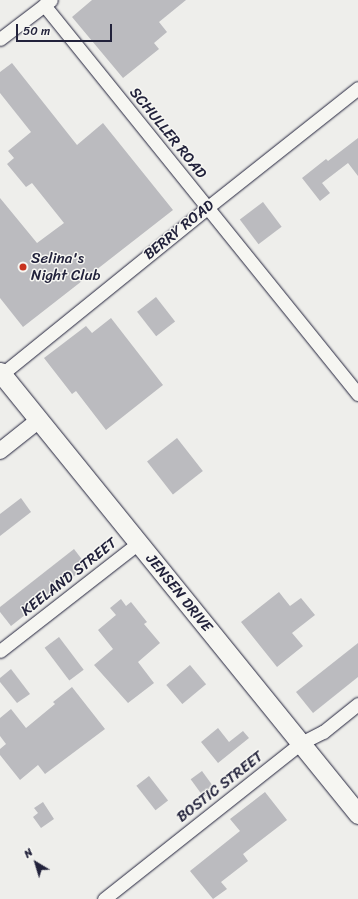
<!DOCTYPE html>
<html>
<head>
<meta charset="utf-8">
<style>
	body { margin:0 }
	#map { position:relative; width:358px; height:899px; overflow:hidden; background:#eeeeeb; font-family:Sriracha,sans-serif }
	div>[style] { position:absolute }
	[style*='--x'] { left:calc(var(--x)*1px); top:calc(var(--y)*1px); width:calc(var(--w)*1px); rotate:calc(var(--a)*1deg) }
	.building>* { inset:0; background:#bbbbbf; transform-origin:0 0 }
	.roads { filter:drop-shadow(0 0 1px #22223b) drop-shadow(0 0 1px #22223b) }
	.minor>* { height:13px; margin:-6.5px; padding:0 6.5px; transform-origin:6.5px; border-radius:6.5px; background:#f6f6f2 }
	.tertiary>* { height:16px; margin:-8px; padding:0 8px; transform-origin:8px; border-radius:8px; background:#f6f6f2 }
	.secondary>* { height:19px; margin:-9.5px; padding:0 9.5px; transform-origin:9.5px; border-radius:9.5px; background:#f6f6f2 }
	.dots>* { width:11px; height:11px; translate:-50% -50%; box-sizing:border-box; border:2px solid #f6f6f2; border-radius:50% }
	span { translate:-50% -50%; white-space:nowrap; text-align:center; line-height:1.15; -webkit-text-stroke:3px #f6f6f2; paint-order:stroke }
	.street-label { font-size:15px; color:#22223b }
	.poi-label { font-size:15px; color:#22223b }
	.left { translate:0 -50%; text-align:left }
	.north { position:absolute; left:16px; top:843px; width:40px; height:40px; -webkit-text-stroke:3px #f6f6f2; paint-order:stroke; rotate:322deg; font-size:11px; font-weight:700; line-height:16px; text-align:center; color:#22223b }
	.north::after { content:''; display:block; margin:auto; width:14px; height:18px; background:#22223b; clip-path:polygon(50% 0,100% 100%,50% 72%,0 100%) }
	.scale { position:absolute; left:16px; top:24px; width:96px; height:18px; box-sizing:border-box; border:2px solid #22223b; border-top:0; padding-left:5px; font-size:12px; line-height:14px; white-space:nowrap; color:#22223b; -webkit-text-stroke:3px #f6f6f2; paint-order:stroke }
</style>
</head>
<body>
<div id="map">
	<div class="building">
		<div style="clip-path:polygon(92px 0,186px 0,159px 22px,167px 32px,154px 43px,159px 49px,123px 78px,72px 17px)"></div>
		<div style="clip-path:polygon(12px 63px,77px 145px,103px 123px,173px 210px,23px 327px,0 298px,0 198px,37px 243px,64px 223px,32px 183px,26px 187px,7px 164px,14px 158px,8px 151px,31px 132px,0 93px,0 72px)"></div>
		<div style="clip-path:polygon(358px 138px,358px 176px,348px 163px,322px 183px,330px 193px,320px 201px,302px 178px,326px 159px,328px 161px)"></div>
		<div style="left:263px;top:202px;width:31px;height:29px;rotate:53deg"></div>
		<div style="left:156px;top:297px;width:31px;height:24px;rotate:52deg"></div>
		<div style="clip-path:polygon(111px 318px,163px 385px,106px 430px,76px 391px,72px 394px,44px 358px,86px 326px,92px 333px)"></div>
		<div style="left:177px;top:438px;width:42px;height:38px;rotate:52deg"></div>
		<div style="clip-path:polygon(21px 498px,31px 512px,0 536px,0 514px)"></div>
		<div style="clip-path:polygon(74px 549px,87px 566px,11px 626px,0 612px,0 607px)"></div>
		<div style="clip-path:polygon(279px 592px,290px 606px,301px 598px,315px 615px,292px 633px,303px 646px,277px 667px,241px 622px)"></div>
		<div style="clip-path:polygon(121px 599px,126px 606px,131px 602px,147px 622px,144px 624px,160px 643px,138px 662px,154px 683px,128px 703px,94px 665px,113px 649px,98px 630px,116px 615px,110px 608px)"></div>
		<div style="left:59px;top:637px;width:41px;height:18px;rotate:53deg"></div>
		<div style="clip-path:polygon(358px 643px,358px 677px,313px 713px,296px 692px)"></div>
		<div style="left:190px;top:665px;width:25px;height:31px;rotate:50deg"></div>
		<div style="clip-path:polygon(11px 669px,30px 694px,17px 703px,0 682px,0 678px)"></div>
		<div style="clip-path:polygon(72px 687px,105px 729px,45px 774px,38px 765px,20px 780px,0 755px,0 749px,6px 744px,0 736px,0 718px,11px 709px,26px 728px,55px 704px,53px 702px)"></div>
		<div style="clip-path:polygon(218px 728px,229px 742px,243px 731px,249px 738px,218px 763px,201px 742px)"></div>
		<div style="left:202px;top:771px;width:22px;height:14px;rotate:54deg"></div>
		<div style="left:149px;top:776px;width:31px;height:16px;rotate:52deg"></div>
		<div style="clip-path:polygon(265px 792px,287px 820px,243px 854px,248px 861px,221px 882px,227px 889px,213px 899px,190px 871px,240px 831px,230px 819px)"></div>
		<div style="clip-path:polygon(43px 802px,54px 819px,41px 828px,33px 817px,38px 813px,34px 808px)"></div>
	</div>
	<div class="roads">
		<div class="minor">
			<div style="--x:44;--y:5;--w:500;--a:51.1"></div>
			<div style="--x:0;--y:39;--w:64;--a:-37.4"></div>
			<div style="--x:2;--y:374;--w:265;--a:-39"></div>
			<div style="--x:208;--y:207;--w:191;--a:-38.4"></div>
			<div style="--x:0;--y:651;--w:175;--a:-38"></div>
			<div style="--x:104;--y:899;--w:251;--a:-38.4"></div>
			<div style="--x:301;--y:743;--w:25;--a:-27"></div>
			<div style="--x:323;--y:732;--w:45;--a:-38.7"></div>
		</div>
		<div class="tertiary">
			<div style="--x:0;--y:451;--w:50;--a:-38.5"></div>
		</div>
		<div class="secondary">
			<div style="--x:0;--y:372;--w:569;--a:50.99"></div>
		</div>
	</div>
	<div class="dots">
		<div style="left:23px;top:267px;background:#c8321e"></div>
	</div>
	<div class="street-label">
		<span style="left:168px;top:133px;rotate:51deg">SCHULLER ROAD</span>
		<span style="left:179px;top:230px;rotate:-39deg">BERRY ROAD</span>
		<span style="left:69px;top:577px;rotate:-38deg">KEELAND STREET</span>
		<span style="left:179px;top:593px;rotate:51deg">JENSEN DRIVE</span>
		<span style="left:220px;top:787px;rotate:-38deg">BOSTIC STREET</span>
	</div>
	<div class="poi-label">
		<span class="left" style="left:31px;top:267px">Selina's<br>Night Club</span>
	</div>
	<div class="north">N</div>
	<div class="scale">50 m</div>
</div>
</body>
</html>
